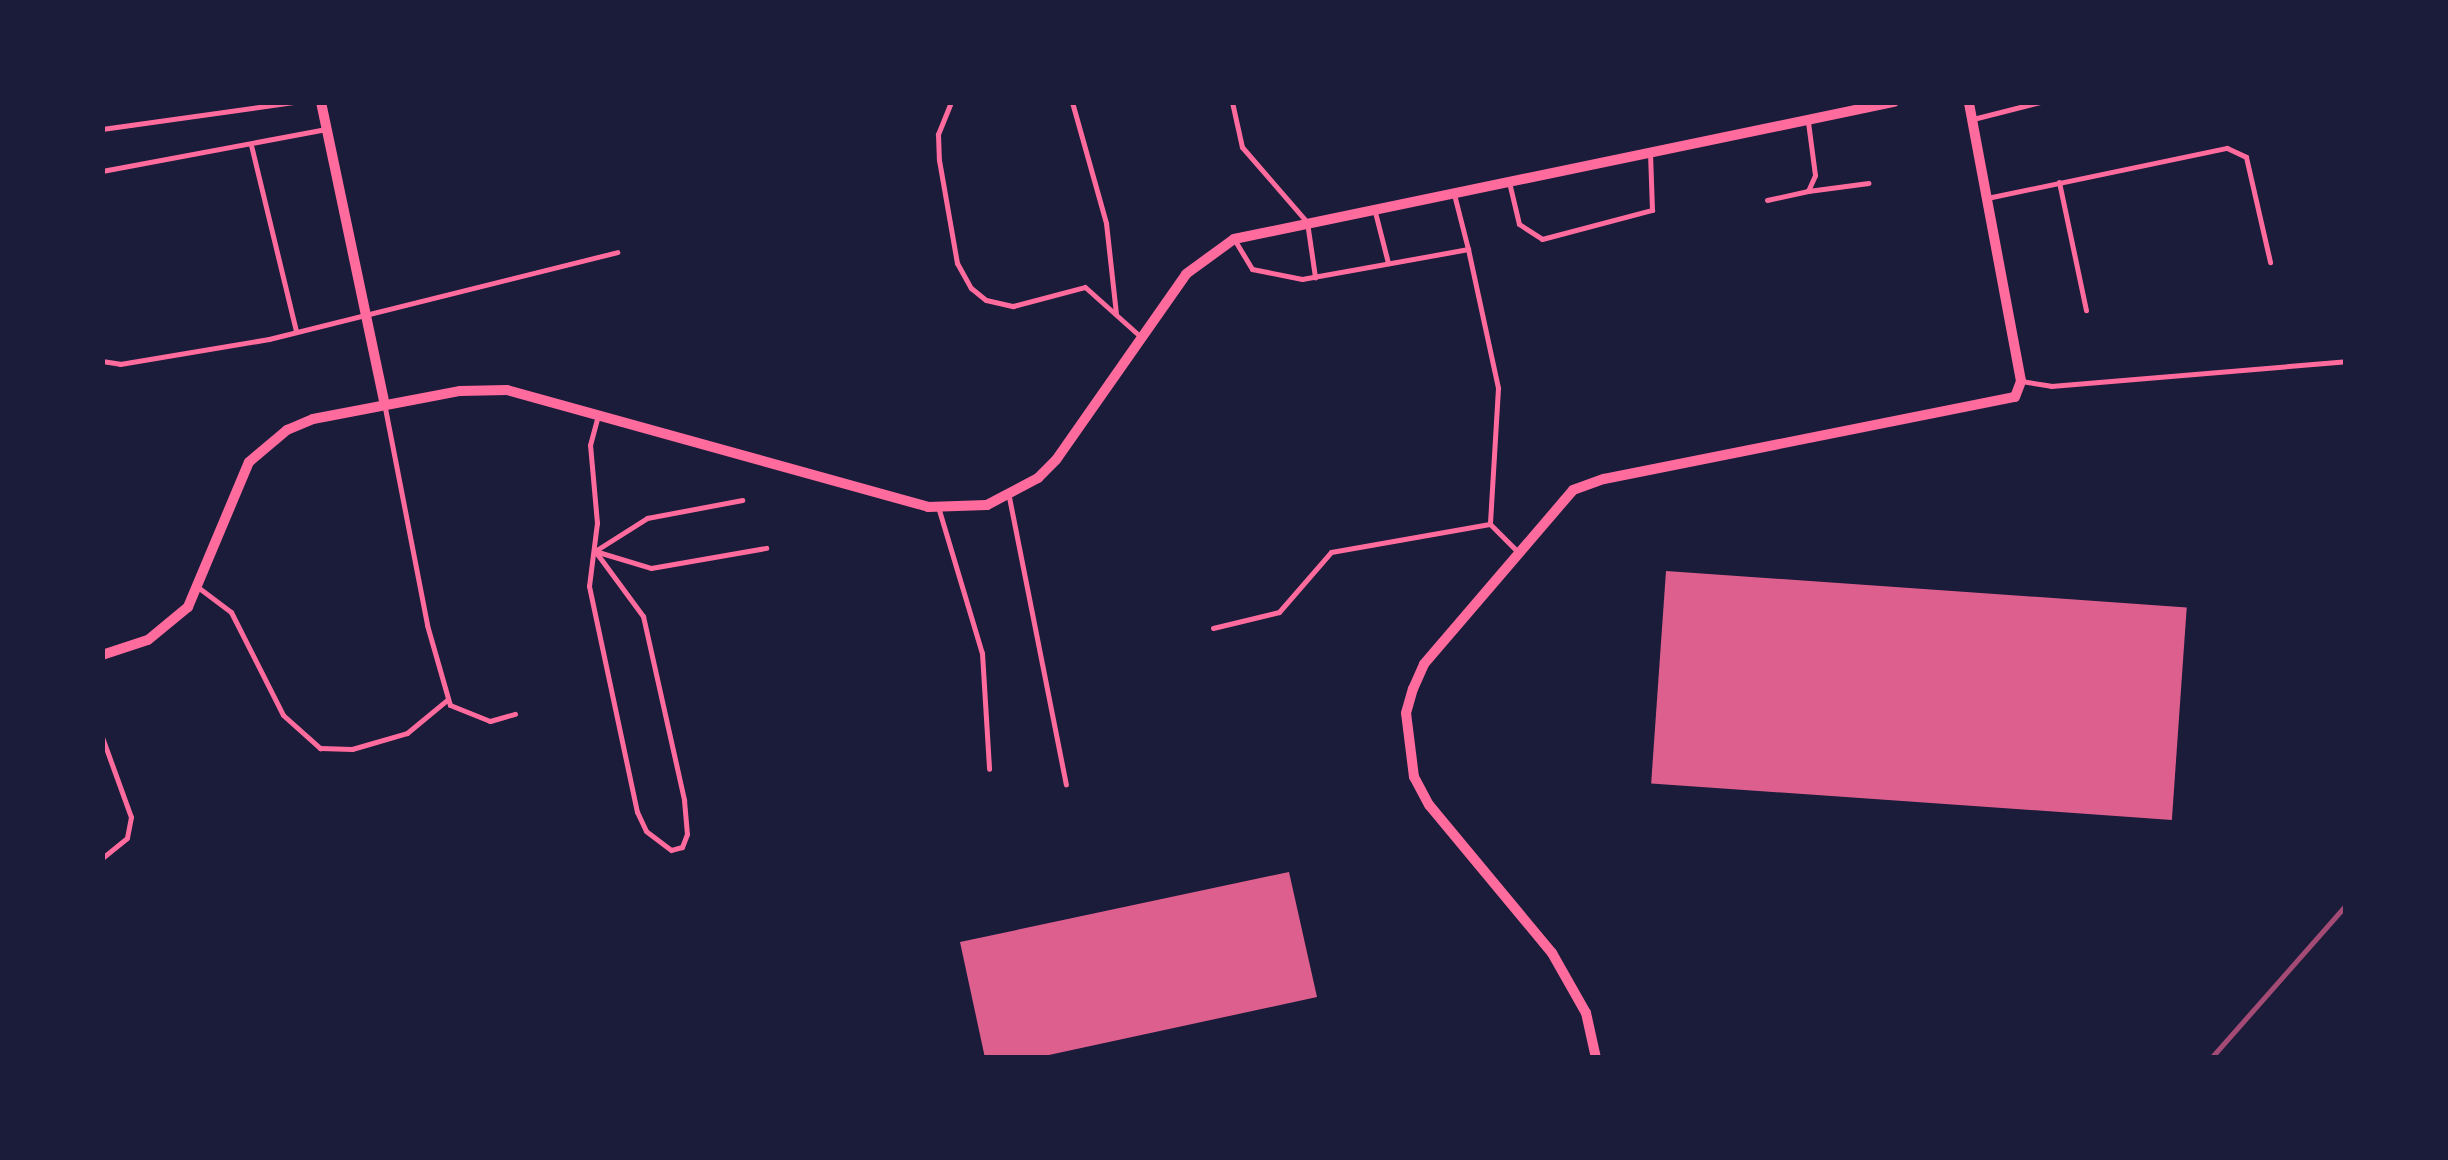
<!DOCTYPE html>
<html>
<head>
<meta charset="utf-8">
<style>
	body { margin:0 }
	#map { position:relative; width:2448px; height:1160px; overflow:hidden; background:#1b1b3a; font-family:Raleway,sans-serif }
	div>[style] { position:absolute }
	[style*='--x'] { left:calc(var(--x)*1px); top:calc(var(--y)*1px); width:calc(var(--w)*1px); rotate:calc(var(--a)*1deg) }
	.building>* { inset:0; background:#dd5f8e; transform-origin:0 0 }
	.service>* { height:5px; margin:-2.5px; padding:0 2.5px; transform-origin:2.5px; border-radius:2.5px; background:#ff6b9d }
	.minor>* { height:10px; margin:-5px; padding:0 5px; transform-origin:5px; border-radius:5px; background:#ff6b9d }
	.rail>* { height:5px; margin:-2.5px; padding:0 2.5px; transform-origin:2.5px; border-radius:2.5px; background:#a44b75 }
	span { translate:-50% -50%; white-space:nowrap; text-align:center; line-height:1.15; -webkit-text-stroke:10px #1b1b3a; paint-order:stroke }
	.frame { position:absolute; inset:0; border:105px solid #1b1b3a; pointer-events:none }
</style>
</head>
<body>
<div id="map">
	<div class="building">
		<div style="left:1666px;top:571px;width:522px;height:213px;rotate:4deg"></div>
		<div style="clip-path:polygon(1289px 872px,1317px 997px,1035px 1058px,985px 1058px,960px 942px)"></div>
	</div>
	<div class="service">
		<div style="--x:951;--y:102;--w:35;--a:112"></div>
		<div style="--x:938;--y:134;--w:26;--a:88"></div>
		<div style="--x:939;--y:160;--w:105;--a:80.1"></div>
		<div style="--x:957;--y:263;--w:29;--a:61"></div>
		<div style="--x:971;--y:288;--w:19;--a:39"></div>
		<div style="--x:986;--y:300;--w:28;--a:13"></div>
		<div style="--x:1013;--y:306;--w:74;--a:-14.8"></div>
		<div style="--x:1085;--y:287;--w:75;--a:41.8"></div>
		<div style="--x:1072;--y:102;--w:126;--a:74.3"></div>
		<div style="--x:1106;--y:223;--w:91;--a:83.7"></div>
		<div style="--x:1232;--y:102;--w:46;--a:77.5"></div>
		<div style="--x:1242;--y:147;--w:99;--a:49.1"></div>
		<div style="--x:1307;--y:222;--w:56;--a:81.7"></div>
		<div style="--x:1973;--y:119;--w:69;--a:-14.2"></div>
		<div style="--x:102;--y:129;--w:195;--a:-8"></div>
		<div style="--x:251;--y:145;--w:191;--a:76.4"></div>
		<div style="--x:102;--y:171;--w:228;--a:-10.6"></div>
		<div style="--x:1509;--y:182;--w:43;--a:76.6"></div>
		<div style="--x:1519;--y:224;--w:27;--a:33"></div>
		<div style="--x:1542;--y:239;--w:114;--a:-14.8"></div>
		<div style="--x:1652;--y:210;--w:57;--a:-92"></div>
		<div style="--x:2059;--y:182;--w:131;--a:78.1"></div>
		<div style="--x:1808;--y:191;--w:61;--a:-7.6"></div>
		<div style="--x:1987;--y:198;--w:245;--a:-11.8"></div>
		<div style="--x:2227;--y:148;--w:21;--a:25"></div>
		<div style="--x:2246;--y:157;--w:108;--a:77.1"></div>
		<div style="--x:1767;--y:200;--w:42;--a:-12.4"></div>
		<div style="--x:1808;--y:191;--w:17;--a:-66"></div>
		<div style="--x:1815;--y:175;--w:53;--a:-97.5"></div>
		<div style="--x:1374;--y:208;--w:57;--a:75.7"></div>
		<div style="--x:1234;--y:239;--w:35;--a:59"></div>
		<div style="--x:1252;--y:269;--w:51;--a:11.3"></div>
		<div style="--x:1302;--y:279;--w:169;--a:-10.2"></div>
		<div style="--x:1468;--y:249;--w:57;--a:-104.3"></div>
		<div style="--x:1468;--y:249;--w:142;--a:77.8"></div>
		<div style="--x:1498;--y:388;--w:136;--a:93.4"></div>
		<div style="--x:1490;--y:524;--w:38;--a:45"></div>
		<div style="--x:102;--y:361;--w:18;--a:9"></div>
		<div style="--x:120;--y:364;--w:151;--a:-9.5"></div>
		<div style="--x:269;--y:339;--w:359;--a:-14"></div>
		<div style="--x:2021;--y:381;--w:30;--a:9"></div>
		<div style="--x:2051;--y:386;--w:296;--a:-4.8"></div>
		<div style="--x:385;--y:408;--w:221;--a:79"></div>
		<div style="--x:427;--y:625;--w:83;--a:74"></div>
		<div style="--x:450;--y:705;--w:43;--a:21.8"></div>
		<div style="--x:490;--y:721;--w:26;--a:-16"></div>
		<div style="--x:1009;--y:497;--w:293;--a:78.8"></div>
		<div style="--x:939;--y:510;--w:149;--a:73.3"></div>
		<div style="--x:982;--y:653;--w:116;--a:86.5"></div>
		<div style="--x:595;--y:551;--w:81;--a:53.6"></div>
		<div style="--x:643;--y:616;--w:189;--a:77.4"></div>
		<div style="--x:684;--y:800;--w:34;--a:85"></div>
		<div style="--x:687;--y:834;--w:14;--a:111"></div>
		<div style="--x:682;--y:847;--w:11;--a:165"></div>
		<div style="--x:671;--y:850;--w:31;--a:-143"></div>
		<div style="--x:646;--y:831;--w:21;--a:-115"></div>
		<div style="--x:637;--y:812;--w:231;--a:-102"></div>
		<div style="--x:589;--y:586;--w:64;--a:-82.8"></div>
		<div style="--x:597;--y:523;--w:78;--a:-95.1"></div>
		<div style="--x:590;--y:445;--w:31;--a:-75"></div>
		<div style="--x:595;--y:551;--w:62;--a:-32.4"></div>
		<div style="--x:647;--y:518;--w:97;--a:-10.7"></div>
		<div style="--x:598;--y:552;--w:55;--a:16.8"></div>
		<div style="--x:651;--y:568;--w:117;--a:-9.9"></div>
		<div style="--x:199;--y:588;--w:40;--a:37"></div>
		<div style="--x:231;--y:612;--w:115;--a:63.2"></div>
		<div style="--x:283;--y:715;--w:50;--a:41.7"></div>
		<div style="--x:320;--y:748;--w:32;--a:2"></div>
		<div style="--x:352;--y:749;--w:57;--a:-16.2"></div>
		<div style="--x:407;--y:733;--w:52;--a:-39.5"></div>
		<div style="--x:1213;--y:628;--w:68;--a:-13.6"></div>
		<div style="--x:1279;--y:612;--w:79;--a:-49.1"></div>
		<div style="--x:1331;--y:552;--w:161;--a:-10"></div>
		<div style="--x:102;--y:737;--w:85;--a:70.1"></div>
		<div style="--x:131;--y:817;--w:21;--a:101"></div>
		<div style="--x:127;--y:838;--w:32;--a:141"></div>
	</div>
	<div class="minor">
		<div style="--x:321;--y:102;--w:310;--a:78.1"></div>
		<div style="--x:102;--y:655;--w:48;--a:-18.1"></div>
		<div style="--x:148;--y:640;--w:52;--a:-39.5"></div>
		<div style="--x:188;--y:607;--w:157;--a:-67.2"></div>
		<div style="--x:249;--y:462;--w:50;--a:-40.1"></div>
		<div style="--x:287;--y:430;--w:28;--a:-23"></div>
		<div style="--x:313;--y:419;--w:150;--a:-10.8"></div>
		<div style="--x:460;--y:391;--w:47;--a:-1.2"></div>
		<div style="--x:507;--y:390;--w:437;--a:15.5"></div>
		<div style="--x:928;--y:507;--w:59;--a:-1.9"></div>
		<div style="--x:987;--y:505;--w:58;--a:-27.9"></div>
		<div style="--x:1038;--y:478;--w:25;--a:-45"></div>
		<div style="--x:1056;--y:460;--w:227;--a:-55"></div>
		<div style="--x:1186;--y:274;--w:59;--a:-36.1"></div>
		<div style="--x:1234;--y:239;--w:674;--a:-11.73"></div>
		<div style="--x:1596;--y:1058;--w:46;--a:-102.5"></div>
		<div style="--x:1586;--y:1013;--w:69;--a:-119.5"></div>
		<div style="--x:1552;--y:953;--w:192;--a:-129.7"></div>
		<div style="--x:1429;--y:805;--w:32;--a:-118"></div>
		<div style="--x:1414;--y:777;--w:64;--a:-97.1"></div>
		<div style="--x:1406;--y:713;--w:25;--a:-74"></div>
		<div style="--x:1413;--y:689;--w:27;--a:-66"></div>
		<div style="--x:1424;--y:664;--w:229;--a:-49.4"></div>
		<div style="--x:1573;--y:490;--w:33;--a:-20"></div>
		<div style="--x:1604;--y:479;--w:419;--a:-11.3"></div>
		<div style="--x:2015;--y:397;--w:17;--a:-69"></div>
		<div style="--x:2021;--y:381;--w:284;--a:-100.6"></div>
	</div>
	<div class="rail">
		<div style="--x:2211;--y:1058;--w:204;--a:-48.6"></div>
	</div>
	<div class="frame"></div>
</div>
</body>
</html>
